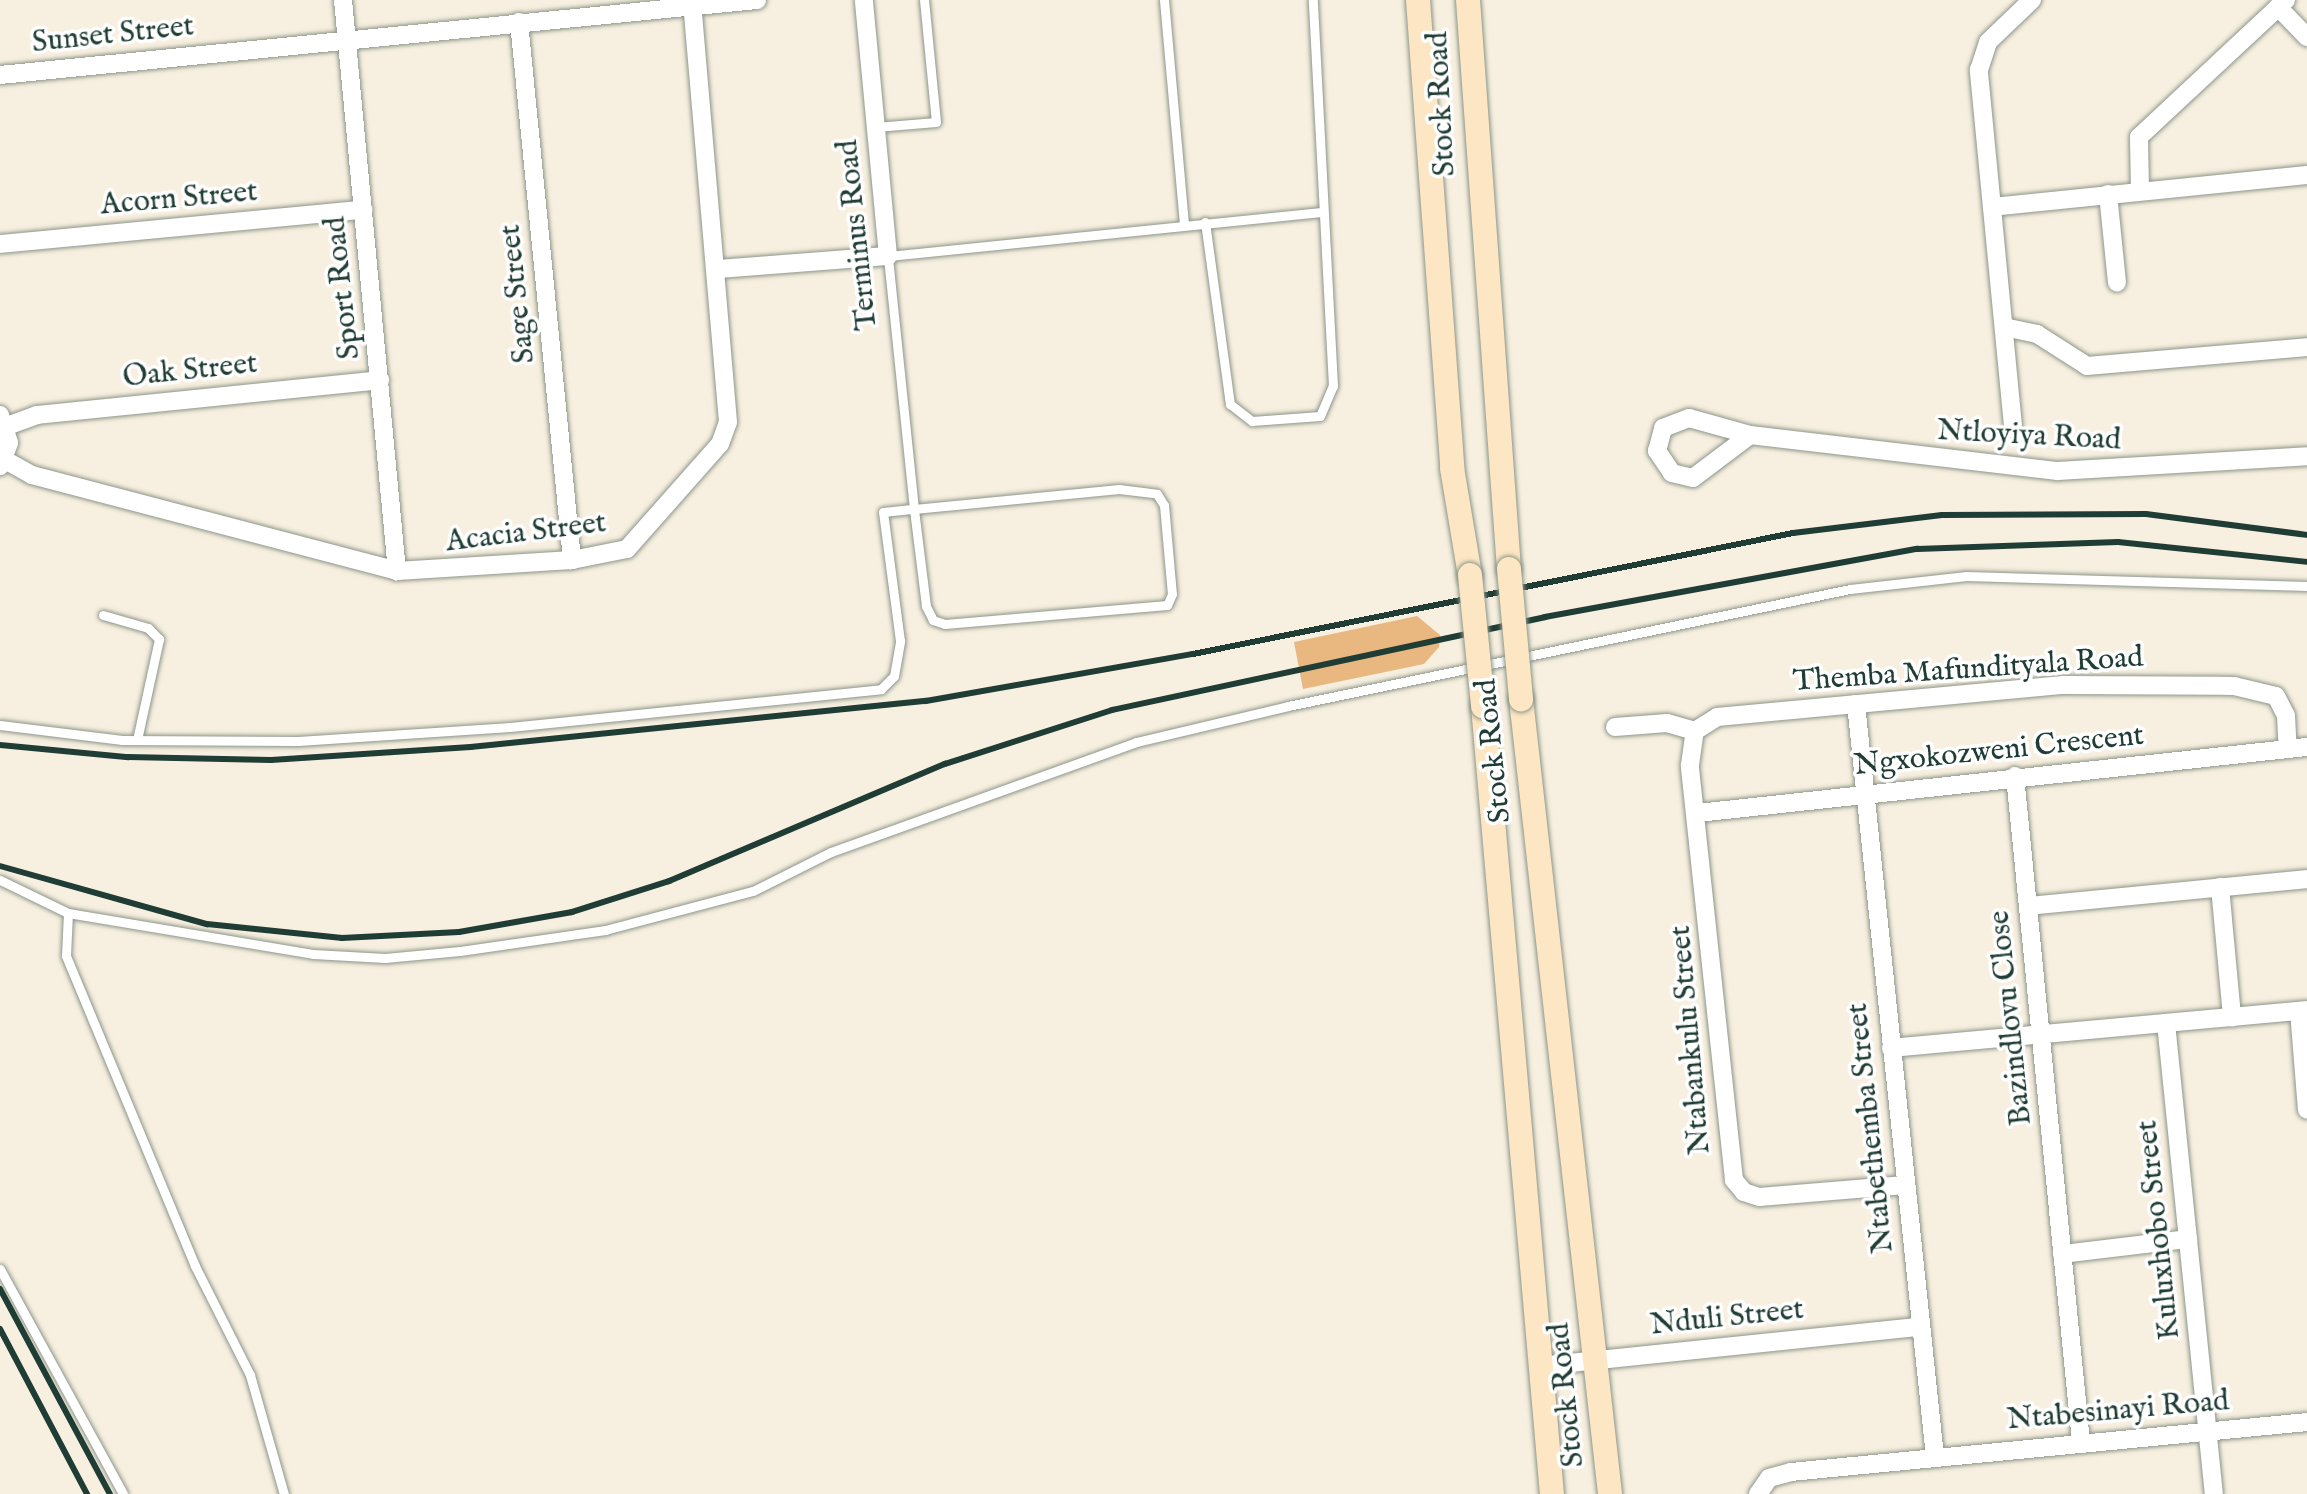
<!DOCTYPE html>
<html>
<head>
<meta charset="utf-8">
<style>
	body { margin:0 }
	#map { position:relative; width:2307px; height:1494px; overflow:hidden; background:#f7efdf; font-family:"IM FELL English",serif }
	div>[style] { position:absolute }
	[style*='--x'] { left:calc(var(--x)*1px); top:calc(var(--y)*1px); width:calc(var(--w)*1px); rotate:calc(var(--a)*1deg) }
	.building>* { inset:0; background:#e8b880 }
	.roads { filter:drop-shadow(0 0 2px #8b968a) drop-shadow(0 0 2px #8b968a) }
	.service>* { height:9px; margin:-4.5px; padding:0 4.5px; transform-origin:4.5px; border-radius:4.5px; background:#fff }
	.minor>* { height:18px; margin:-9px; padding:0 9px; transform-origin:9px; border-radius:9px; background:#fff }
	.secondary>* { height:24px; margin:-12px; padding:0 12px; transform-origin:12px; border-radius:12px; background:#fce6c4 }
	.rail>* { height:6px; margin:-3px; padding:0 3px; transform-origin:3px; border-radius:3px; background:#1f3d34 }
	.bridges { filter:drop-shadow(0 0 2px #8b968a) drop-shadow(0 0 2px #8b968a) }
	.secondary-bridge>* { height:24px; margin:-12px; padding:0 12px; transform-origin:12px; border-radius:12px; background:#fce6c4 }
	span { translate:-50% -50%; white-space:nowrap; text-align:center; line-height:1.15; -webkit-text-stroke:7px #fff; paint-order:stroke }
	.street-label { font-size:30px; color:#1f3d34 }
</style>
</head>
<body>
<div id="map">
	<div class="building">
		<div style="clip-path:polygon(1417px 616px,1440px 635px,1439px 647px,1424px 664px,1303px 689px,1294px 642px)"></div>
	</div>
	<div class="roads">
		<div class="service">
			<div style="--x:1164;--y:0;--w:225;--a:84.9"></div>
			<div style="--x:876;--y:127;--w:60;--a:-4.8"></div>
			<div style="--x:936;--y:122;--w:123;--a:-95.6"></div>
			<div style="--x:1205;--y:222;--w:184;--a:82.2"></div>
			<div style="--x:1230;--y:404;--w:28;--a:38"></div>
			<div style="--x:1252;--y:421;--w:68;--a:-4.2"></div>
			<div style="--x:1320;--y:416;--w:33;--a:-67"></div>
			<div style="--x:1333;--y:386;--w:387;--a:-93"></div>
			<div style="--x:103;--y:615;--w:47;--a:16.1"></div>
			<div style="--x:148;--y:628;--w:16;--a:45"></div>
			<div style="--x:159;--y:639;--w:103;--a:102.3"></div>
			<div style="--x:0;--y:725;--w:123;--a:7"></div>
			<div style="--x:122;--y:740;--w:176;--a:0.3"></div>
			<div style="--x:298;--y:741;--w:212;--a:-3.8"></div>
			<div style="--x:510;--y:727;--w:373;--a:-5.8"></div>
			<div style="--x:881;--y:689;--w:18;--a:-45"></div>
			<div style="--x:894;--y:676;--w:36;--a:-80"></div>
			<div style="--x:900;--y:641;--w:130;--a:-97.5"></div>
			<div style="--x:883;--y:512;--w:31;--a:-6"></div>
			<div style="--x:914;--y:509;--w:206;--a:-5.6"></div>
			<div style="--x:1119;--y:489;--w:38;--a:7"></div>
			<div style="--x:1157;--y:494;--w:13;--a:58"></div>
			<div style="--x:1164;--y:505;--w:89;--a:84.9"></div>
			<div style="--x:1172;--y:594;--w:12;--a:114"></div>
			<div style="--x:1167;--y:605;--w:223;--a:175.1"></div>
			<div style="--x:945;--y:624;--w:13;--a:-162"></div>
			<div style="--x:933;--y:620;--w:16;--a:-117"></div>
			<div style="--x:926;--y:606;--w:98;--a:-97.1"></div>
			<div style="--x:914;--y:509;--w:254;--a:-95.9"></div>
			<div style="--x:888;--y:256;--w:436;--a:-5.8"></div>
			<div style="--x:0;--y:880;--w:76;--a:25.9"></div>
			<div style="--x:68;--y:913;--w:248;--a:9.5"></div>
			<div style="--x:313;--y:954;--w:72;--a:3.2"></div>
			<div style="--x:385;--y:958;--w:75;--a:-5.3"></div>
			<div style="--x:460;--y:951;--w:147;--a:-8.2"></div>
			<div style="--x:605;--y:930;--w:153;--a:-14.8"></div>
			<div style="--x:753;--y:891;--w:87;--a:-26.6"></div>
			<div style="--x:831;--y:852;--w:324;--a:-19.8"></div>
			<div style="--x:1136;--y:742;--w:156;--a:-13.3"></div>
			<div style="--x:1288;--y:706;--w:574;--a:-11.76"></div>
			<div style="--x:1850;--y:589;--w:117;--a:-6.4"></div>
			<div style="--x:1966;--y:576;--w:341;--a:1.7"></div>
			<div style="--x:68;--y:913;--w:43;--a:92.7"></div>
			<div style="--x:66;--y:956;--w:336;--a:67.4"></div>
			<div style="--x:195;--y:1266;--w:122;--a:63.2"></div>
			<div style="--x:250;--y:1375;--w:124;--a:74.1"></div>
			<div style="--x:0;--y:1269;--w:256;--a:61.3"></div>
		</div>
		<div class="minor">
			<div style="--x:343;--y:0;--w:574;--a:84.6"></div>
			<div style="--x:2278;--y:7;--w:42;--a:46"></div>
			<div style="--x:519;--y:22;--w:541;--a:84.37"></div>
			<div style="--x:0;--y:75;--w:761;--a:-5.66"></div>
			<div style="--x:2140;--y:191;--w:54;--a:-91.1"></div>
			<div style="--x:2139;--y:137;--w:201;--a:-43"></div>
			<div style="--x:2108;--y:194;--w:89;--a:84.2"></div>
			<div style="--x:1992;--y:207;--w:317;--a:-5.8"></div>
			<div style="--x:0;--y:244;--w:365;--a:-5.4"></div>
			<div style="--x:718;--y:269;--w:170;--a:-4.4"></div>
			<div style="--x:888;--y:256;--w:257;--a:-95.4"></div>
			<div style="--x:2004;--y:327;--w:34;--a:12"></div>
			<div style="--x:2037;--y:334;--w:59;--a:32.6"></div>
			<div style="--x:2087;--y:366;--w:221;--a:-4.9"></div>
			<div style="--x:0;--y:415;--w:29;--a:72"></div>
			<div style="--x:9;--y:443;--w:25;--a:111"></div>
			<div style="--x:7;--y:426;--w:32;--a:-20"></div>
			<div style="--x:37;--y:415;--w:345;--a:-5.8"></div>
			<div style="--x:2013;--y:426;--w:358;--a:-95.5"></div>
			<div style="--x:1979;--y:70;--w:29;--a:-72"></div>
			<div style="--x:1988;--y:42;--w:61;--a:-43.7"></div>
			<div style="--x:1750;--y:435;--w:71;--a:143"></div>
			<div style="--x:1693;--y:478;--w:22;--a:-167"></div>
			<div style="--x:1672;--y:473;--w:27;--a:-124"></div>
			<div style="--x:1657;--y:451;--w:24;--a:-75"></div>
			<div style="--x:1663;--y:428;--w:28;--a:-21"></div>
			<div style="--x:1689;--y:418;--w:63;--a:15.6"></div>
			<div style="--x:1750;--y:435;--w:310;--a:6.7"></div>
			<div style="--x:2058;--y:471;--w:249;--a:-3.4"></div>
			<div style="--x:5;--y:460;--w:31;--a:29"></div>
			<div style="--x:32;--y:475;--w:377;--a:14.7"></div>
			<div style="--x:397;--y:571;--w:175;--a:-3.6"></div>
			<div style="--x:572;--y:560;--w:56;--a:-11.3"></div>
			<div style="--x:627;--y:549;--w:140;--a:-48.5"></div>
			<div style="--x:720;--y:444;--w:23;--a:-70"></div>
			<div style="--x:728;--y:422;--w:424;--a:-94.9"></div>
			<div style="--x:1856;--y:704;--w:757;--a:84.01"></div>
			<div style="--x:1615;--y:727;--w:52;--a:-4.4"></div>
			<div style="--x:1667;--y:723;--w:29;--a:16"></div>
			<div style="--x:2015;--y:776;--w:669;--a:84.34"></div>
			<div style="--x:1698;--y:813;--w:613;--a:-6.19"></div>
			<div style="--x:2220;--y:887;--w:131;--a:84.7"></div>
			<div style="--x:2028;--y:906;--w:280;--a:-5.5"></div>
			<div style="--x:2299;--y:1011;--w:99;--a:85.4"></div>
			<div style="--x:2166;--y:1023;--w:473;--a:84.2"></div>
			<div style="--x:1891;--y:1048;--w:418;--a:-5.2"></div>
			<div style="--x:1905;--y:1185;--w:146;--a:175.3"></div>
			<div style="--x:1759;--y:1197;--w:16;--a:-162"></div>
			<div style="--x:1744;--y:1192;--w:16;--a:-130"></div>
			<div style="--x:1734;--y:1180;--w:417;--a:-96.1"></div>
			<div style="--x:1690;--y:765;--w:34;--a:-82"></div>
			<div style="--x:1695;--y:731;--w:26;--a:-32"></div>
			<div style="--x:1717;--y:717;--w:348;--a:-5.3"></div>
			<div style="--x:2064;--y:685;--w:170;--a:0.3"></div>
			<div style="--x:2234;--y:686;--w:43;--a:13.4"></div>
			<div style="--x:2276;--y:696;--w:22;--a:63"></div>
			<div style="--x:2286;--y:716;--w:33;--a:87"></div>
			<div style="--x:2062;--y:1254;--w:127;--a:-6.8"></div>
			<div style="--x:1540;--y:1366;--w:382;--a:-5.9"></div>
			<div style="--x:1758;--y:1494;--w:19;--a:-55"></div>
			<div style="--x:1769;--y:1478;--w:23;--a:-15"></div>
			<div style="--x:1791;--y:1472;--w:518;--a:-5.53"></div>
		</div>
		<div class="secondary">
			<div style="--x:1418;--y:0;--w:469;--a:85.8"></div>
			<div style="--x:1452;--y:468;--w:109;--a:80.5"></div>
			<div style="--x:1468;--y:0;--w:570;--a:85.88"></div>
			<div style="--x:1521;--y:699;--w:800;--a:83.61"></div>
			<div style="--x:1483;--y:706;--w:791;--a:85"></div>
		</div>
	</div>
	<div class="rail">
		<div style="--x:0;--y:745;--w:129;--a:5.4"></div>
		<div style="--x:128;--y:757;--w:143;--a:1.2"></div>
		<div style="--x:271;--y:760;--w:200;--a:-3.7"></div>
		<div style="--x:471;--y:747;--w:457;--a:-5.8"></div>
		<div style="--x:926;--y:701;--w:271;--a:-10"></div>
		<div style="--x:1193;--y:654;--w:612;--a:-11.4"></div>
		<div style="--x:1793;--y:533;--w:150;--a:-6.9"></div>
		<div style="--x:1942;--y:515;--w:204;--a:-0.3"></div>
		<div style="--x:2146;--y:514;--w:162;--a:7.4"></div>
		<div style="--x:0;--y:866;--w:215;--a:15.7"></div>
		<div style="--x:207;--y:924;--w:136;--a:5.9"></div>
		<div style="--x:342;--y:938;--w:117;--a:-2.9"></div>
		<div style="--x:459;--y:932;--w:115;--a:-10"></div>
		<div style="--x:572;--y:912;--w:102;--a:-17.7"></div>
		<div style="--x:669;--y:881;--w:300;--a:-23"></div>
		<div style="--x:945;--y:764;--w:176;--a:-17.9"></div>
		<div style="--x:1112;--y:710;--w:443;--a:-12.1"></div>
		<div style="--x:1545;--y:617;--w:378;--a:-10.4"></div>
		<div style="--x:1917;--y:549;--w:201;--a:-2"></div>
		<div style="--x:2118;--y:542;--w:190;--a:6"></div>
		<div style="--x:0;--y:1289;--w:233;--a:61.8"></div>
		<div style="--x:0;--y:1329;--w:187;--a:62.2"></div>
	</div>
	<div class="bridges">
		<div class="secondary-bridge">
			<div style="--x:1509;--y:569;--w:131;--a:84.7"></div>
			<div style="--x:1470;--y:575;--w:132;--a:84.3"></div>
		</div>
	</div>
	<div class="street-label">
		<span style="left:113px;top:35px;rotate:-6deg">Sunset Street</span>
		<span style="left:1442px;top:104px;rotate:-93deg">Stock Road</span>
		<span style="left:179px;top:199px;rotate:-5deg">Acorn Street</span>
		<span style="left:858px;top:235px;rotate:-96deg">Terminus Road</span>
		<span style="left:343px;top:288px;rotate:-96deg">Sport Road</span>
		<span style="left:518px;top:294px;rotate:-96deg">Sage Street</span>
		<span style="left:190px;top:371px;rotate:-6deg">Oak Street</span>
		<span style="left:2029px;top:436px;rotate:3deg">Ntloyiya Road</span>
		<span style="left:526px;top:533px;rotate:-7deg">Acacia Street</span>
		<span style="left:1968px;top:670px;rotate:-4deg">Themba Mafundityala Road</span>
		<span style="left:1494px;top:751px;rotate:-96deg">Stock Road</span>
		<span style="left:1999px;top:751px;rotate:-6deg">Ngxokozweni Crescent</span>
		<span style="left:2011px;top:1018px;rotate:-96deg">Bazindlovu Close</span>
		<span style="left:1691px;top:1040px;rotate:-95deg">Ntabankulu Street</span>
		<span style="left:1871px;top:1128px;rotate:-96deg">Ntabethemba Street</span>
		<span style="left:2159px;top:1230px;rotate:-96deg">Kuluxhobo Street</span>
		<span style="left:1727px;top:1318px;rotate:-6deg">Nduli Street</span>
		<span style="left:1567px;top:1395px;rotate:-96deg">Stock Road</span>
		<span style="left:2118px;top:1411px;rotate:-5deg">Ntabesinayi Road</span>
	</div>
</div>
</body>
</html>
